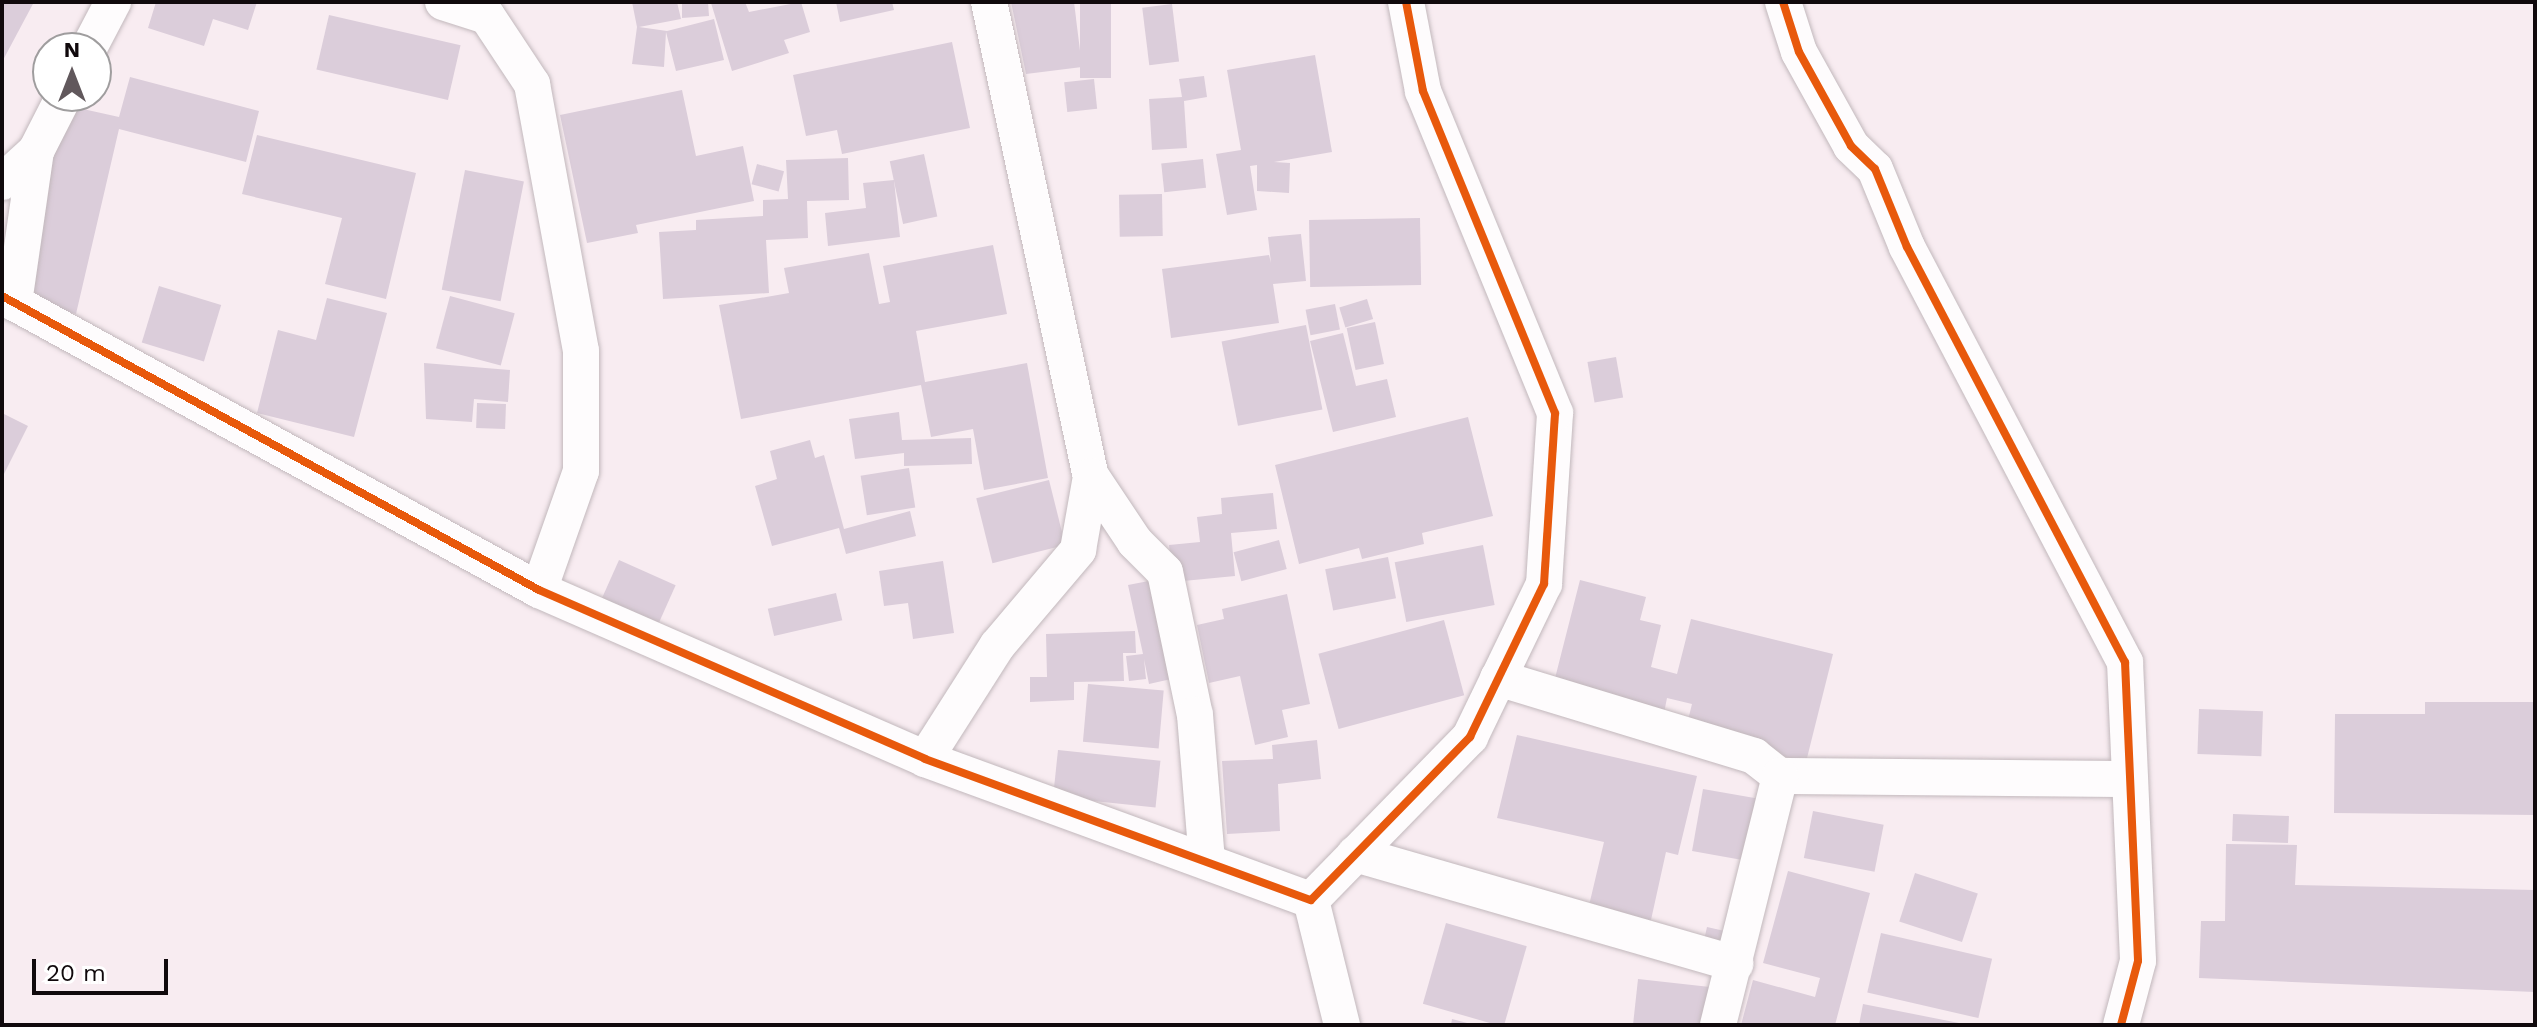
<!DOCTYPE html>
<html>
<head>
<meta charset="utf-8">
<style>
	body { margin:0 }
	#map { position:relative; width:2537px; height:1027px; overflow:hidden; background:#f8ecf1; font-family:"Work Sans",sans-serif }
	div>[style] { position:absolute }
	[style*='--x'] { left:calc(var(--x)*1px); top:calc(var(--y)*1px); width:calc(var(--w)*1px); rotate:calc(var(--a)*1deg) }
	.building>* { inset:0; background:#dbcdda; transform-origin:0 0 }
	.roads { filter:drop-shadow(0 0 2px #c2b8bc) drop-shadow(0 0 2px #c2b8bc) }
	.street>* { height:36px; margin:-18px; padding:0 18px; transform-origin:18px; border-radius:18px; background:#fefcfd }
	.cycleway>* { height:8px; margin:-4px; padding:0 4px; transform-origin:4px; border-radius:4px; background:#e8590c }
	span { translate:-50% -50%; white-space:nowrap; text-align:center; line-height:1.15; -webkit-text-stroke:6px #fff; paint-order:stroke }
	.frame { position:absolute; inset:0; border:4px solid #10090c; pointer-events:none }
	.north { position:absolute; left:32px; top:32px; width:80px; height:80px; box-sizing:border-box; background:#fff; border:2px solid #9f9d9e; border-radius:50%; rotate:0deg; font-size:22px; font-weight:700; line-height:32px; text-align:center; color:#10090c }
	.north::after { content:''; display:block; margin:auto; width:28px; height:36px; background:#61585c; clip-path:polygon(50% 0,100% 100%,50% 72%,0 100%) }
	.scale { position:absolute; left:32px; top:959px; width:136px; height:36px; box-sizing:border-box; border:4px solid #10090c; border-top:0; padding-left:10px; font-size:24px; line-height:28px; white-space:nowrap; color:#10090c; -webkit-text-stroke:6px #fff; paint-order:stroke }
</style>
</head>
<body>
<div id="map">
	<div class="building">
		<div style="clip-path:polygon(2px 2px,34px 2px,2px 62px)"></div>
		<div style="clip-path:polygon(156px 2px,257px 2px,248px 30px,213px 19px,204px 46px,148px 28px)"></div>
		<div style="clip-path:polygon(632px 2px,677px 2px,681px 19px,639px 27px,667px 31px,714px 19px,724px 60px,676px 71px,666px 32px,664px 67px,632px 64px,637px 27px)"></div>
		<div style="clip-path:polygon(682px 2px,708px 2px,709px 16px,682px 18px)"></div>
		<div style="clip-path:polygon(745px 2px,749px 12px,801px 2px,810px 32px,784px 40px,789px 53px,732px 71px,711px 3px)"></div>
		<div style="clip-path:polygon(836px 2px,892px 2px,894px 10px,840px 22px)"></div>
		<div style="clip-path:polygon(1011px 2px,1074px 2px,1082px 67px,1026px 74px)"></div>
		<div style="left:1080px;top:2px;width:31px;height:76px"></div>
		<div style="left:1172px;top:4px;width:58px;height:30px;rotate:83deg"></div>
		<div style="left:329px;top:15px;width:135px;height:56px;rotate:13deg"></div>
		<div style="clip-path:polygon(952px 42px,970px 128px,842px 154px,837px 130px,806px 136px,793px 75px)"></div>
		<div style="clip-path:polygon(1315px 55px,1332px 152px,1274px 162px,1290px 163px,1289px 193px,1257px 191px,1257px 165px,1250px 166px,1257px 210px,1227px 215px,1216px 154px,1241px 150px,1227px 70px)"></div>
		<div style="clip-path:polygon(1204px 76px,1207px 97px,1184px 101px,1187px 148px,1152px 150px,1149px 99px,1182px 97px,1179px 79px)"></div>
		<div style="clip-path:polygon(130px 77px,259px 111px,246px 162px,119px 129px,76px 314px,19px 301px,65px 105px,119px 117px)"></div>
		<div style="left:1094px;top:79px;width:30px;height:30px;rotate:84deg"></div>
		<div style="clip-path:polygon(682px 90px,696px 156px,743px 146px,754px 201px,636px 225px,638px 233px,587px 243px,560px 115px)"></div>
		<div style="clip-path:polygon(257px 135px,416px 173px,386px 299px,325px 284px,342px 218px,242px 194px)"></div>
		<div style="left:924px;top:154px;width:64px;height:35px;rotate:78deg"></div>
		<div style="clip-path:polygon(848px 158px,849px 200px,807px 201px,808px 238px,766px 240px,769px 293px,663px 299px,659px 232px,696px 230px,696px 220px,763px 216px,763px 200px,788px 199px,786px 160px)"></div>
		<div style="left:1203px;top:159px;width:29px;height:42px;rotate:84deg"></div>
		<div style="left:757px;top:164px;width:28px;height:21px;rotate:15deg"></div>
		<div style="left:465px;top:170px;width:60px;height:122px;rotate:11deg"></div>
		<div style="clip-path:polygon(894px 180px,900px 237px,828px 246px,825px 213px,866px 208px,863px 183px)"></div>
		<div style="left:1162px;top:194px;width:42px;height:43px;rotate:89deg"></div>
		<div style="left:1420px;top:218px;width:67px;height:111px;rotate:89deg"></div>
		<div style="clip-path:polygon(1301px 234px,1306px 281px,1273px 284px,1279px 323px,1171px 338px,1162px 269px,1269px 255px,1271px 263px,1268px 237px)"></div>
		<div style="clip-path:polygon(993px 245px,1007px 314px,916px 331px,925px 382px,1027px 363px,1048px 478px,984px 490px,973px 429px,931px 437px,921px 385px,741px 419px,719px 305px,789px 293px,784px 268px,869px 253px,879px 304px,890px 302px,883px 266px)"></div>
		<div style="left:159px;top:286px;width:65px;height:59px;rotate:17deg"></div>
		<div style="left:450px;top:296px;width:67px;height:54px;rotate:15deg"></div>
		<div style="clip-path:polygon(327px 298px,387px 313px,354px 437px,257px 413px,278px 330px,316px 340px)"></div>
		<div style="left:1367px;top:299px;width:21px;height:29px;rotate:73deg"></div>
		<div style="left:1335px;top:304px;width:26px;height:30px;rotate:79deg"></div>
		<div style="left:1375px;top:322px;width:43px;height:29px;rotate:78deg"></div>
		<div style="left:1306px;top:325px;width:86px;height:86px;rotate:79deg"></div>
		<div style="clip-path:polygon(1343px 333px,1356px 386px,1387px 379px,1396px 417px,1333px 432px,1310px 341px)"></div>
		<div style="left:1616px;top:357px;width:41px;height:29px;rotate:80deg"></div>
		<div style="clip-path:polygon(424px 363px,510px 370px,508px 402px,474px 399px,472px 422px,426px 419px)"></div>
		<div style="left:477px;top:403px;width:29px;height:25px;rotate:2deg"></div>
		<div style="clip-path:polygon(899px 412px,902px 440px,971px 438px,972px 464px,904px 466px,904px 453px,855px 459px,849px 419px)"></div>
		<div style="clip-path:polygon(2px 413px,28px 426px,2px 478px)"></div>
		<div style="clip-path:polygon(1468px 417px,1493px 516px,1422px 533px,1424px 544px,1362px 559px,1359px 548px,1299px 564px,1275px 465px)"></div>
		<div style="clip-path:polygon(810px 440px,815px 458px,824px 455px,844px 529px,910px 511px,916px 536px,846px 554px,839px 528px,772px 546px,755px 486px,777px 479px,770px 451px)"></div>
		<div style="left:909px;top:468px;width:40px;height:49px;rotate:81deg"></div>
		<div style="left:1049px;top:480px;width:67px;height:75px;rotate:76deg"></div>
		<div style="clip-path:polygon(1273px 493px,1277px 529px,1231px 533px,1235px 576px,1173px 582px,1169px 545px,1200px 542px,1197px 517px,1222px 514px,1221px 498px)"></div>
		<div style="left:1279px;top:540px;width:30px;height:47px;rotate:75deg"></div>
		<div style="left:1483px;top:545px;width:61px;height:90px;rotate:79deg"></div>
		<div style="left:1388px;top:557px;width:42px;height:64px;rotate:79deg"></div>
		<div style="left:619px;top:560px;width:62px;height:45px;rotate:24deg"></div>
		<div style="clip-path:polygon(943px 561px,954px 633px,913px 639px,908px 603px,884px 606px,879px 571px)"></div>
		<div style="clip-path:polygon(1159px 579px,1180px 677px,1149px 684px,1144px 659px,1146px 679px,1129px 681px,1126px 656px,1143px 654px,1128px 585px)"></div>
		<div style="clip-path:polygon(1580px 580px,1646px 597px,1640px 620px,1661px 625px,1651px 667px,1677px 674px,1691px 619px,1833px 654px,1806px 762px,1685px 732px,1692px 704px,1667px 698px,1663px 718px,1552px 690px)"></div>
		<div style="left:836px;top:593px;width:28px;height:70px;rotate:77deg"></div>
		<div style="clip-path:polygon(1287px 594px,1310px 704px,1282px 710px,1288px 737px,1255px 745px,1240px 676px,1209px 683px,1197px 625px,1224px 619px,1222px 609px)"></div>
		<div style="left:1444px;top:620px;width:78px;height:130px;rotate:75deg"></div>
		<div style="clip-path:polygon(1135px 631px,1136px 653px,1123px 653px,1124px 681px,1074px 682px,1074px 700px,1030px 702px,1030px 677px,1047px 677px,1046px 634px)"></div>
		<div style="left:1088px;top:684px;width:76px;height:58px;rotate:5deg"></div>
		<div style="clip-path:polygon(2425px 702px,2535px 702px,2535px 815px,2334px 813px,2335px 714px,2425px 714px)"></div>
		<div style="left:2199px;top:709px;width:64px;height:45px;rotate:2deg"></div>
		<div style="clip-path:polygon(1517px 735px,1697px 776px,1678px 855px,1666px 852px,1649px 929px,1587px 914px,1604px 842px,1497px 818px)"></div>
		<div style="clip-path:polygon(1317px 740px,1321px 779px,1278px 784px,1280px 831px,1227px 834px,1222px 761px,1273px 759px,1272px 745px)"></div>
		<div style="left:1058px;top:750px;width:103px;height:47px;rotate:6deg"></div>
		<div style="left:1703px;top:789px;width:61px;height:63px;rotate:10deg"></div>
		<div style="left:1813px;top:811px;width:72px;height:48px;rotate:11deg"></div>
		<div style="left:2233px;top:814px;width:56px;height:27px;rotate:2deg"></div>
		<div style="clip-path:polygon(2226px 844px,2297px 845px,2295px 885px,2535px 890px,2535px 992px,2199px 978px,2201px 921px,2225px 921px)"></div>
		<div style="clip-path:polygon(1788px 871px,1870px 893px,1835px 1025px,1741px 1025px,1753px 980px,1815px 997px,1820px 978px,1763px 963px)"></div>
		<div style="left:1915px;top:873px;width:66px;height:51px;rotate:18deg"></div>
		<div style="left:1446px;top:923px;width:84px;height:84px;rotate:16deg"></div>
		<div style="left:1707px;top:927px;width:26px;height:25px;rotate:13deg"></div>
		<div style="left:1881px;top:933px;width:114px;height:61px;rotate:13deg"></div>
		<div style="clip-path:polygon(1638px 979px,1710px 987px,1706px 1025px,1633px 1025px)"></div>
		<div style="clip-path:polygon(1863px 1004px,1964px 1024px,1964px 1025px,1859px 1025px)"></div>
		<div style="clip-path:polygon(1452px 1019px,1471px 1024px,1471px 1025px,1451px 1025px)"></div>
	</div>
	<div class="roads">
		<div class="street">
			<div style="--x:443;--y:2;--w:46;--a:17.7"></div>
			<div style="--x:487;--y:16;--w:82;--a:56.5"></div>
			<div style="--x:532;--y:84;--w:271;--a:79.6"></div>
			<div style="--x:581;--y:351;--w:120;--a:90"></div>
			<div style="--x:581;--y:471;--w:126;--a:109.4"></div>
			<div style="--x:989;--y:2;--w:485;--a:77.9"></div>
			<div style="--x:1783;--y:2;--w:52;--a:72.3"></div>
			<div style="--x:1799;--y:52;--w:107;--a:61"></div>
			<div style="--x:1851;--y:146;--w:33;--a:44"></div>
			<div style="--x:1875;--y:169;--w:84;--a:67.7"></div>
			<div style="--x:1907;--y:247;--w:469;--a:62.3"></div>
			<div style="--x:2125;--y:662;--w:299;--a:87.5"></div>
			<div style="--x:2138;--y:961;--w:66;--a:104.9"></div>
			<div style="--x:89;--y:48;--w:52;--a:-62.4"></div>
			<div style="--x:2;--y:182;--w:46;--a:-42.4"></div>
			<div style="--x:2;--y:296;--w:612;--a:28.7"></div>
			<div style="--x:539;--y:590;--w:421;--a:23.6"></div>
			<div style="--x:925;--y:759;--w:411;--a:20.1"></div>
			<div style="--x:14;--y:303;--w:154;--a:-81.8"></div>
			<div style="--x:36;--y:151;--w:62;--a:-63"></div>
			<div style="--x:1498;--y:678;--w:268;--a:16.9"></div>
			<div style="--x:1754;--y:756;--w:33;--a:38"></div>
			<div style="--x:1780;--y:776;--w:348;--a:0.5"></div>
			<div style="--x:925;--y:759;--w:134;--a:-57.5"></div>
			<div style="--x:997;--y:646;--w:126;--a:-49.8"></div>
			<div style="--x:1078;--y:550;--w:75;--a:-80"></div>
			<div style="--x:1091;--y:476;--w:79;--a:56.3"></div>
			<div style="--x:1135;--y:542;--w:42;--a:45"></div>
			<div style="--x:1165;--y:572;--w:146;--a:78.2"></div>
			<div style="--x:1195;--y:715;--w:147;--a:85.3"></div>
			<div style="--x:1355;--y:854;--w:396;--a:16.1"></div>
			<div style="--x:1311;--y:900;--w:228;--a:-45.7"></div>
			<div style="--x:1470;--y:737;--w:170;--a:-64.2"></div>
			<div style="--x:1544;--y:584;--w:171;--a:-86.3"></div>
			<div style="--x:1555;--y:413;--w:348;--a:-112.3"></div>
			<div style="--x:1423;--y:91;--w:91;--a:-100.8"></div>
			<div style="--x:1311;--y:900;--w:129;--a:76.1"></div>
			<div style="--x:1718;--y:1025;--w:257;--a:-76"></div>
		</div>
	</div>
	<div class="cycleway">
		<div style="--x:1783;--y:2;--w:52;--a:72.3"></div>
		<div style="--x:1799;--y:52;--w:107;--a:61"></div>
		<div style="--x:1851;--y:146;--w:33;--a:44"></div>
		<div style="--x:1875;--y:169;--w:84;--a:67.7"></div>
		<div style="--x:1907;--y:247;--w:469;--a:62.3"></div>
		<div style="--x:2125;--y:662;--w:299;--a:87.5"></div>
		<div style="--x:2138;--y:961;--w:66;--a:104.9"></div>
		<div style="--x:2;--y:296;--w:612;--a:28.7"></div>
		<div style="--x:539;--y:590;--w:421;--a:23.6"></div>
		<div style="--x:925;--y:759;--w:411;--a:20.1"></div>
		<div style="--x:1311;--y:900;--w:228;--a:-45.7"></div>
		<div style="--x:1470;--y:737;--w:170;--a:-64.2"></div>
		<div style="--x:1544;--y:584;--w:171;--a:-86.3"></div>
		<div style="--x:1555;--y:413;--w:348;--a:-112.3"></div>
		<div style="--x:1423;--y:91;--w:91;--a:-100.8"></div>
	</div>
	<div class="frame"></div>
	<div class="north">N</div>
	<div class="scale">20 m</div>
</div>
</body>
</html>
